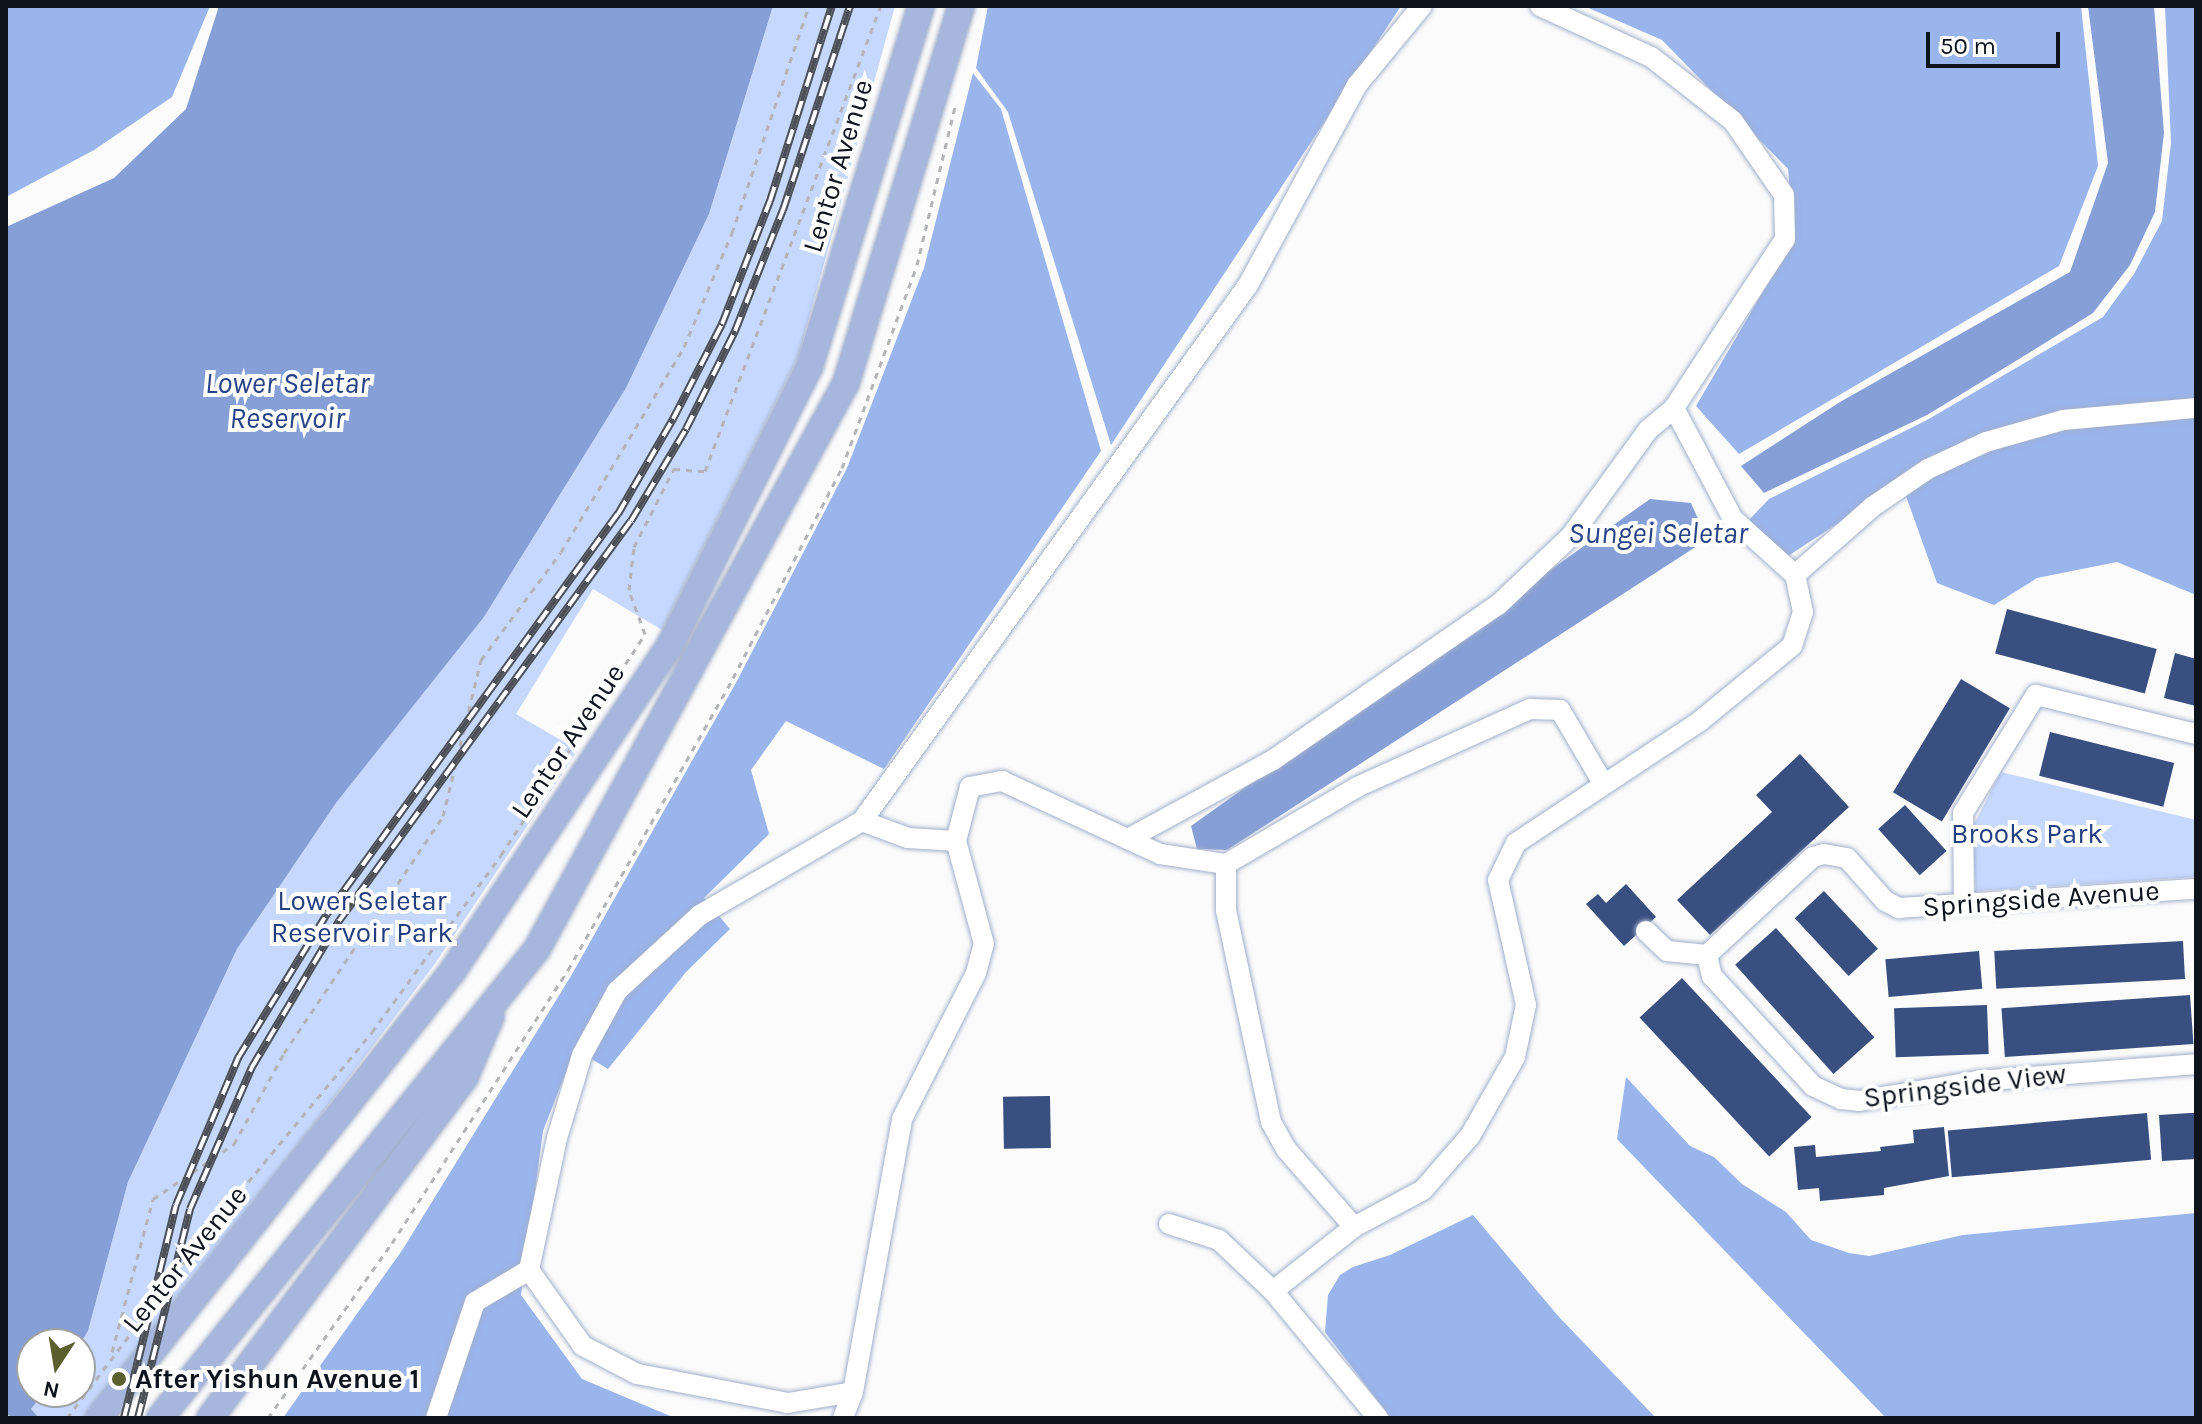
<!DOCTYPE html>
<html>
<head>
<meta charset="utf-8">
<style>
	body { margin:0 }
	#map { position:relative; width:2202px; height:1424px; overflow:hidden; background:#fbfbfb; font-family:Karla,sans-serif }
	div>[style] { position:absolute }
	[style*='--x'] { left:calc(var(--x)*1px); top:calc(var(--y)*1px); width:calc(var(--w)*1px); rotate:calc(var(--a)*1deg) }
	.green>* { inset:0; background:#c6d8fe }
	.forest>* { inset:0; background:#9ab4ec }
	.water>* { inset:0; background:#869fd6 }
	.building>* { inset:0; background:#394f80; transform-origin:0 0 }
	.path>* { height:3px; margin-top:-1.5px; transform-origin:0; background:repeating-linear-gradient(90deg,#b3b4b7 0 6px,transparent 0 12px) }
	.roads { filter:drop-shadow(0 0 2px #a2afca) drop-shadow(0 0 2px #a2afca) }
	.minor>* { height:20px; margin:-10px; padding:0 10px; transform-origin:10px; border-radius:10px; background:#fff }
	.major>* { height:26px; margin:-13px; padding:0 13px; transform-origin:13px; border-radius:13px; background:#a6b6dc }
	.rail>* { height:8px; margin-top:-4px; transform-origin:0; background:repeating-linear-gradient(90deg,#fff 0 15px,#4b4f56 0 30px); box-sizing:border-box; border-block:2px solid #4b4f56 }
	.dots>* { width:22px; height:22px; translate:-50% -50%; box-sizing:border-box; border:4px solid #fff; border-radius:50% }
	span { translate:-50% -50%; white-space:nowrap; text-align:center; line-height:1.15; -webkit-text-stroke:8px #fff; paint-order:stroke }
	.street-label { font-size:28px; color:#0e131c }
	.park-label { font-size:28px; color:#243f80 }
	.poi-label { font-size:28px; color:#0e131c; font-weight:700 }
	.left { translate:0 -50%; text-align:left }
	.water-label { font-size:30px; color:#294486; font-style:italic }
	.frame { position:absolute; inset:0; border:8px solid #0e131c; pointer-events:none }
	.north { position:absolute; left:16px; top:1328px; width:80px; height:80px; box-sizing:border-box; background:#fff; border:2px solid #9fa1a4; border-radius:50%; rotate:192deg; font-size:22px; font-weight:700; line-height:32px; text-align:center; color:#0e131c }
	.north::after { content:''; display:block; margin:auto; width:28px; height:36px; background:#5a5f2e; clip-path:polygon(50% 0,100% 100%,50% 72%,0 100%) }
	.scale { position:absolute; left:1926px; top:32px; width:134px; height:36px; box-sizing:border-box; border:4px solid #0e131c; border-top:0; padding-left:10px; font-size:24px; line-height:28px; white-space:nowrap; color:#0e131c; -webkit-text-stroke:6px #fff; paint-order:stroke }
</style>
</head>
<body>
<div id="map">
	<div class="green">
		<div style="clip-path:polygon(773px 6px,895px 6px,798px 358px,662px 630px,593px 589px,516px 714px,578px 750px,434px 965px,92px 1418px,39px 1418px,31px 1409px,45px 1392px,80px 1392px,80px 1344px,88px 1331px,128px 1182px,237px 949px,336px 803px,484px 617px,626px 388px,709px 214px)"></div>
		<div style="clip-path:polygon(2001px 772px,2196px 820px,2196px 877px,1976px 891px,1972px 828px)"></div>
	</div>
	<div class="forest">
		<div style="clip-path:polygon(6px 6px,210px 6px,172px 97px,94px 150px,6px 197px)"></div>
		<div style="clip-path:polygon(988px 6px,1401px 6px,1111px 445px,1008px 112px,976px 68px)"></div>
		<div style="clip-path:polygon(1584px 6px,2081px 6px,2098px 166px,2059px 266px,1739px 454px,1696px 406px,1794px 239px,1788px 169px,1662px 40px)"></div>
		<div style="clip-path:polygon(2165px 6px,2196px 6px,2196px 595px,2117px 562px,2037px 578px,1994px 605px,1937px 583px,1901px 482px,1788px 556px,1748px 521px,1769px 499px,1927px 420px,2103px 317px,2134px 274px,2162px 221px,2171px 143px)"></div>
		<div style="clip-path:polygon(973px 73px,1001px 109px,1101px 451px,884px 769px,786px 721px,751px 770px,769px 834px,704px 898px,730px 929px,686px 972px,608px 1069px,575px 1049px,543px 1131px,521px 1295px,582px 1379px,675px 1418px,283px 1418px,403px 1249px,571px 976px,738px 679px,847px 468px,924px 268px)"></div>
		<div style="clip-path:polygon(1626px 1077px,1690px 1146px,1714px 1157px,1742px 1184px,1786px 1212px,1811px 1240px,1849px 1253px,1869px 1256px,1963px 1235px,2196px 1213px,2196px 1418px,1886px 1418px,1617px 1139px)"></div>
		<div style="clip-path:polygon(1473px 1215px,1559px 1317px,1656px 1418px,1390px 1417px,1325px 1332px,1328px 1295px,1340px 1275px,1353px 1267px,1390px 1255px)"></div>
	</div>
	<div class="water">
		<div style="clip-path:polygon(219px 6px,773px 6px,709px 214px,626px 388px,484px 617px,336px 803px,237px 949px,128px 1182px,88px 1331px,80px 1344px,32px 1344px,32px 1392px,45px 1392px,31px 1409px,39px 1418px,21px 1418px,6px 1415px,6px 227px,114px 178px,186px 109px)"></div>
		<div style="clip-path:polygon(2088px 6px,2154px 6px,2164px 133px,2155px 212px,2130px 265px,2093px 313px,2019px 359px,1927px 415px,1764px 493px,1741px 466px,1840px 402px,2070px 272px,2108px 163px)"></div>
		<div style="clip-path:polygon(1650px 499px,1691px 503px,1699px 521px,1697px 546px,1227px 850px,1197px 849px,1191px 826px)"></div>
	</div>
	<div class="building">
		<div style="left:2007px;top:609px;width:155px;height:46px;rotate:15deg"></div>
		<div style="clip-path:polygon(2175px 653px,2196px 659px,2196px 706px,2164px 698px)"></div>
		<div style="left:1961px;top:679px;width:57px;height:132px;rotate:31deg"></div>
		<div style="left:2050px;top:732px;width:128px;height:45px;rotate:14deg"></div>
		<div style="clip-path:polygon(1800px 754px,1849px 807px,1710px 935px,1677px 900px,1772px 812px,1756px 795px)"></div>
		<div style="left:1905px;top:805px;width:62px;height:36px;rotate:48deg"></div>
		<div style="clip-path:polygon(1626px 884px,1656px 917px,1624px 946px,1586px 904px,1598px 894px,1606px 903px)"></div>
		<div style="left:1824px;top:891px;width:79px;height:40px;rotate:47deg"></div>
		<div style="left:1776px;top:928px;width:147px;height:55px;rotate:48deg"></div>
		<div style="left:2183px;top:941px;width:38px;height:189px;rotate:87deg"></div>
		<div style="left:1979px;top:951px;width:38px;height:94px;rotate:85deg"></div>
		<div style="left:1682px;top:978px;width:190px;height:58px;rotate:47deg"></div>
		<div style="left:2190px;top:995px;width:49px;height:189px;rotate:86deg"></div>
		<div style="left:1987px;top:1005px;width:49px;height:93px;rotate:88deg"></div>
		<div style="left:1050px;top:1096px;width:52px;height:47px;rotate:89deg"></div>
		<div style="left:2147px;top:1113px;width:47px;height:200px;rotate:85deg"></div>
		<div style="clip-path:polygon(2190px 1113px,2196px 1113px,2196px 1159px,2162px 1161px,2159px 1115px)"></div>
		<div style="clip-path:polygon(1944px 1127px,1949px 1176px,1884px 1188px,1884px 1195px,1820px 1201px,1819px 1188px,1798px 1190px,1794px 1147px,1815px 1145px,1816px 1157px,1881px 1151px,1880px 1147px,1914px 1143px,1913px 1130px)"></div>
	</div>
	<div class="path">
		<div style="--x:112;--y:1352;--w:158;--a:-75"></div>
		<div style="--x:153;--y:1199;--w:98;--a:-34.2"></div>
		<div style="--x:234;--y:1144;--w:104;--a:-61.2"></div>
		<div style="--x:284;--y:1053;--w:285;--a:-56.1"></div>
		<div style="--x:443;--y:816;--w:161;--a:-76.3"></div>
		<div style="--x:481;--y:660;--w:134;--a:-53.5"></div>
		<div style="--x:561;--y:552;--w:239;--a:-59"></div>
		<div style="--x:684;--y:347;--w:124;--a:-67.2"></div>
		<div style="--x:732;--y:233;--w:240;--a:-71.3"></div>
		<div style="--x:67;--y:1418;--w:238;--a:-53"></div>
		<div style="--x:210;--y:1228;--w:254;--a:-50.4"></div>
		<div style="--x:372;--y:1032;--w:219;--a:-53.9"></div>
		<div style="--x:501;--y:855;--w:264;--a:-56.9"></div>
		<div style="--x:645;--y:634;--w:47;--a:-110"></div>
		<div style="--x:629;--y:590;--w:43;--a:-83.4"></div>
		<div style="--x:634;--y:547;--w:88;--a:-62.9"></div>
		<div style="--x:674;--y:469;--w:31;--a:4"></div>
		<div style="--x:705;--y:471;--w:497;--a:-69.3"></div>
		<div style="--x:268;--y:1418;--w:214;--a:-54.7"></div>
		<div style="--x:392;--y:1243;--w:325;--a:-57.2"></div>
		<div style="--x:568;--y:970;--w:335;--a:-60.5"></div>
		<div style="--x:733;--y:678;--w:237;--a:-62.6"></div>
		<div style="--x:842;--y:468;--w:216;--a:-69.7"></div>
		<div style="--x:917;--y:265;--w:167;--a:-76.5"></div>
	</div>
	<div class="roads">
		<div class="minor">
			<div style="--x:1795;--y:575;--w:103;--a:-41.4"></div>
			<div style="--x:1872;--y:507;--w:68;--a:-34.2"></div>
			<div style="--x:1928;--y:469;--w:64;--a:-25"></div>
			<div style="--x:1986;--y:442;--w:80;--a:-15.9"></div>
			<div style="--x:2063;--y:420;--w:134;--a:-5.2"></div>
			<div style="--x:862;--y:821;--w:49;--a:20.3"></div>
			<div style="--x:908;--y:838;--w:48;--a:3.6"></div>
			<div style="--x:1128;--y:839;--w:165;--a:-28.6"></div>
			<div style="--x:1273;--y:760;--w:273;--a:-34.6"></div>
			<div style="--x:1498;--y:605;--w:100;--a:-43.4"></div>
			<div style="--x:1571;--y:536;--w:131;--a:-54"></div>
			<div style="--x:1648;--y:430;--w:34;--a:-40"></div>
			<div style="--x:1674;--y:408;--w:202;--a:-56.7"></div>
			<div style="--x:1785;--y:239;--w:44;--a:-91.3"></div>
			<div style="--x:1784;--y:195;--w:90;--a:-124.6"></div>
			<div style="--x:1733;--y:121;--w:104;--a:-142"></div>
			<div style="--x:1651;--y:57;--w:122;--a:-155.3"></div>
			<div style="--x:1964;--y:904;--w:91;--a:-90.6"></div>
			<div style="--x:1963;--y:813;--w:139;--a:-58.3"></div>
			<div style="--x:2036;--y:695;--w:165;--a:13.7"></div>
			<div style="--x:1646;--y:931;--w:29;--a:44"></div>
			<div style="--x:1667;--y:951;--w:40;--a:5.7"></div>
			<div style="--x:1707;--y:955;--w:22;--a:77"></div>
			<div style="--x:1712;--y:976;--w:149;--a:47.4"></div>
			<div style="--x:1813;--y:1086;--w:31;--a:25"></div>
			<div style="--x:1841;--y:1099;--w:18;--a:6"></div>
			<div style="--x:1859;--y:1101;--w:120;--a:-9.6"></div>
			<div style="--x:1977;--y:1081;--w:220;--a:-4.4"></div>
			<div style="--x:1707;--y:955;--w:144;--a:-42.8"></div>
			<div style="--x:1813;--y:857;--w:11;--a:-15"></div>
			<div style="--x:1824;--y:854;--w:23;--a:10"></div>
			<div style="--x:1847;--y:858;--w:57;--a:48.5"></div>
			<div style="--x:1885;--y:901;--w:16;--a:27"></div>
			<div style="--x:1899;--y:908;--w:298;--a:-3.7"></div>
			<div style="--x:1169;--y:1224;--w:52;--a:17.7"></div>
			<div style="--x:1219;--y:1240;--w:74;--a:43.4"></div>
			<div style="--x:1273;--y:1291;--w:165;--a:50.4"></div>
			<div style="--x:1354;--y:1227;--w:103;--a:-131.1"></div>
			<div style="--x:1286;--y:1149;--w:31;--a:-119"></div>
			<div style="--x:1271;--y:1122;--w:216;--a:-102"></div>
			<div style="--x:1226;--y:911;--w:47;--a:-90"></div>
			<div style="--x:1226;--y:864;--w:152;--a:-30.4"></div>
			<div style="--x:1357;--y:787;--w:190;--a:-24.3"></div>
			<div style="--x:1530;--y:709;--w:30;--a:2"></div>
			<div style="--x:1560;--y:710;--w:85;--a:59.5"></div>
			<div style="--x:1273;--y:1291;--w:103;--a:-38.3"></div>
			<div style="--x:1354;--y:1227;--w:78;--a:-28.2"></div>
			<div style="--x:1423;--y:1190;--w:72;--a:-49"></div>
			<div style="--x:1470;--y:1136;--w:91;--a:-60.3"></div>
			<div style="--x:1515;--y:1057;--w:53;--a:-78.1"></div>
			<div style="--x:1526;--y:1005;--w:128;--a:-102.6"></div>
			<div style="--x:1498;--y:880;--w:41;--a:-64.1"></div>
			<div style="--x:1516;--y:843;--w:221;--a:-33.5"></div>
			<div style="--x:1700;--y:721;--w:119;--a:-39.2"></div>
			<div style="--x:1792;--y:646;--w:36;--a:-72"></div>
			<div style="--x:1803;--y:612;--w:38;--a:-102"></div>
			<div style="--x:1795;--y:575;--w:84;--a:-137.9"></div>
			<div style="--x:1733;--y:519;--w:126;--a:-118"></div>
			<div style="--x:853;--y:1392;--w:66;--a:170.4"></div>
			<div style="--x:788;--y:1403;--w:154;--a:-169.1"></div>
			<div style="--x:637;--y:1374;--w:61;--a:-152.6"></div>
			<div style="--x:583;--y:1346;--w:93;--a:-125.4"></div>
			<div style="--x:529;--y:1270;--w:135;--a:-78"></div>
			<div style="--x:557;--y:1138;--w:87;--a:-73.2"></div>
			<div style="--x:582;--y:1055;--w:73;--a:-61.3"></div>
			<div style="--x:617;--y:991;--w:113;--a:-42.5"></div>
			<div style="--x:700;--y:915;--w:187;--a:-30.1"></div>
			<div style="--x:862;--y:821;--w:661;--a:-54.24"></div>
			<div style="--x:1248;--y:285;--w:228;--a:-61.4"></div>
			<div style="--x:1357;--y:85;--w:102;--a:-50.6"></div>
			<div style="--x:436;--y:1418;--w:122;--a:-71.4"></div>
			<div style="--x:475;--y:1302;--w:63;--a:-30.7"></div>
			<div style="--x:843;--y:1418;--w:28;--a:-69"></div>
			<div style="--x:853;--y:1392;--w:277;--a:-79.8"></div>
			<div style="--x:902;--y:1119;--w:164;--a:-63.1"></div>
			<div style="--x:976;--y:973;--w:30;--a:-75"></div>
			<div style="--x:984;--y:944;--w:107;--a:-105.2"></div>
			<div style="--x:956;--y:841;--w:56;--a:-75.5"></div>
			<div style="--x:970;--y:787;--w:33;--a:-11"></div>
			<div style="--x:1002;--y:781;--w:174;--a:24.8"></div>
			<div style="--x:1160;--y:854;--w:67;--a:8.6"></div>
		</div>
		<div class="major">
			<div style="--x:99;--y:1418;--w:569;--a:-51.64"></div>
			<div style="--x:452;--y:972;--w:391;--a:-56.3"></div>
			<div style="--x:669;--y:647;--w:315;--a:-63.4"></div>
			<div style="--x:810;--y:365;--w:376;--a:-72.8"></div>
			<div style="--x:160;--y:1418;--w:602;--a:-51.21"></div>
			<div style="--x:537;--y:949;--w:645;--a:-61.37"></div>
			<div style="--x:846;--y:383;--w:394;--a:-73"></div>
			<div style="--x:210;--y:1418;--w:426;--a:-53.2"></div>
			<div style="--x:465;--y:1077;--w:66;--a:-66.9"></div>
		</div>
	</div>
	<div class="rail">
		<div style="--x:124;--y:1418;--w:219;--a:-76.3"></div>
		<div style="--x:176;--y:1205;--w:160;--a:-67.1"></div>
		<div style="--x:238;--y:1058;--w:169;--a:-58.3"></div>
		<div style="--x:327;--y:914;--w:495;--a:-54"></div>
		<div style="--x:618;--y:514;--w:110;--a:-59.9"></div>
		<div style="--x:673;--y:419;--w:107;--a:-62.7"></div>
		<div style="--x:722;--y:324;--w:132;--a:-68.7"></div>
		<div style="--x:770;--y:201;--w:205;--a:-72.4"></div>
		<div style="--x:138;--y:1418;--w:215;--a:-76"></div>
		<div style="--x:190;--y:1209;--w:155;--a:-66.4"></div>
		<div style="--x:252;--y:1067;--w:170;--a:-59.2"></div>
		<div style="--x:339;--y:921;--w:495;--a:-53.9"></div>
		<div style="--x:631;--y:521;--w:107;--a:-59.1"></div>
		<div style="--x:686;--y:429;--w:110;--a:-63.4"></div>
		<div style="--x:735;--y:331;--w:130;--a:-68.4"></div>
		<div style="--x:783;--y:210;--w:215;--a:-71.8"></div>
	</div>
	<div class="dots">
		<div style="left:119px;top:1379px;background:#5a5f2e"></div>
	</div>
	<div class="street-label">
		<span style="left:838px;top:166px;rotate:-73deg">Lentor Avenue</span>
		<span style="left:568px;top:741px;rotate:-56deg">Lentor Avenue</span>
		<span style="left:2041px;top:899px;rotate:-4deg">Springside Avenue</span>
		<span style="left:1965px;top:1086px;rotate:-7deg">Springside View</span>
		<span style="left:185px;top:1259px;rotate:-51deg">Lentor Avenue</span>
	</div>
	<div class="park-label">
		<span style="left:2027px;top:834px">Brooks Park</span>
		<span style="left:362px;top:917px">Lower Seletar<br>Reservoir Park</span>
	</div>
	<div class="poi-label">
		<span class="left" style="left:135px;top:1379px">After Yishun Avenue 1</span>
	</div>
	<div class="water-label">
		<span style="left:287px;top:400px">Lower Seletar<br>Reservoir</span>
		<span style="left:1658px;top:533px">Sungei Seletar</span>
	</div>
	<div class="frame"></div>
	<div class="north">N</div>
	<div class="scale">50 m</div>
</div>
</body>
</html>
